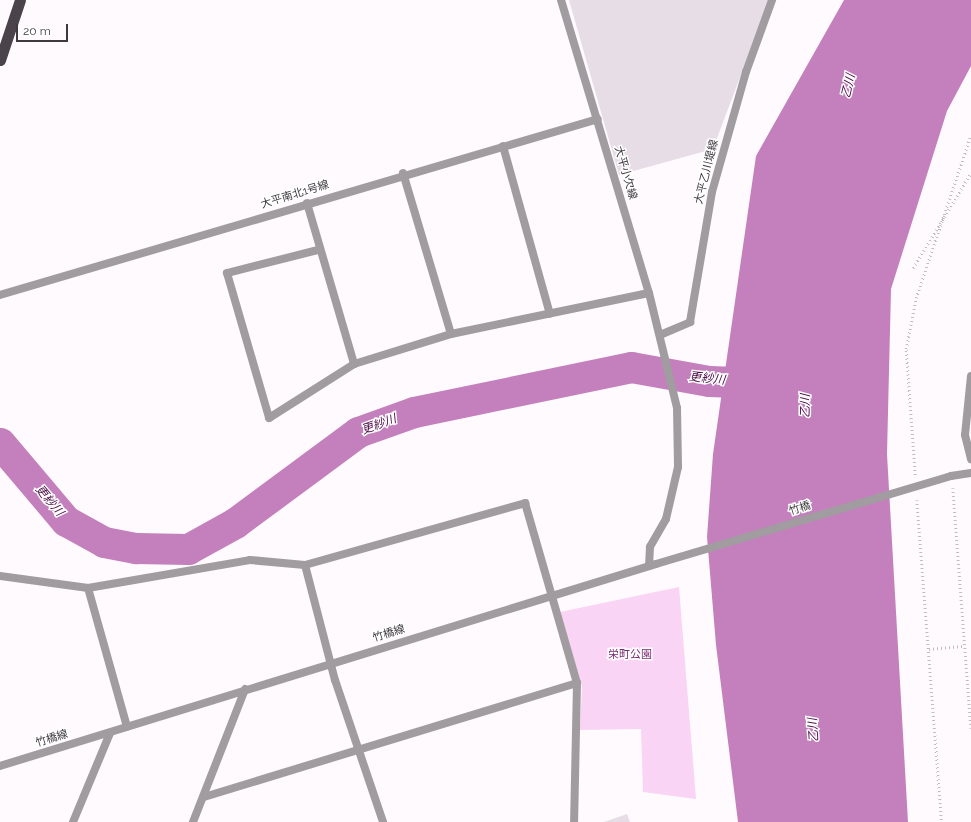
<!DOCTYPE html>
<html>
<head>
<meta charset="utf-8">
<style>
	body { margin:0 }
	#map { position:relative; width:971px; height:822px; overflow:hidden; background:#fefafd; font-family:Raleway,"Noto Sans JP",sans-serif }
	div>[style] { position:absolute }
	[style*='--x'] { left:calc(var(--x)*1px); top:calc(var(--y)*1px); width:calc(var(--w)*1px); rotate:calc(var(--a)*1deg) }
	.green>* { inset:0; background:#fad4f4 }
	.water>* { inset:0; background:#c480bc }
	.river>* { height:31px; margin:-15.5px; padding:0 15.5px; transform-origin:15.5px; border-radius:15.5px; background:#c480bc }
	.building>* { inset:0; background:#e7dde6 }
	.path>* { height:2.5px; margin-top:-1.25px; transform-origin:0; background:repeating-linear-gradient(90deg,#c1bdc0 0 1px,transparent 0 4px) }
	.minor>* { height:8px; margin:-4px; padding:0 4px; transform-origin:4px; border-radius:4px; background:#a19ca0 }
	.tertiary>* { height:8px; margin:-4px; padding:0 4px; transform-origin:4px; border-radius:4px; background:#a19ca0 }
	.trunk>* { height:11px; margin:-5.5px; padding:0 5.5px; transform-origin:5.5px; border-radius:5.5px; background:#4b434a }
	.tertiary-bridge>* { height:8px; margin:-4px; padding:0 4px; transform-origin:4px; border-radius:4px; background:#a19ca0 }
	span { translate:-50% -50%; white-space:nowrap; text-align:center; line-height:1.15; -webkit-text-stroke:3px #fff; paint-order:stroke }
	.street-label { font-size:11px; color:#3e3a3e }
	.park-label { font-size:11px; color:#7b2b75 }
	.water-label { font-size:12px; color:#490b45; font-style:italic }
	.scale { position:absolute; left:16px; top:24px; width:52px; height:18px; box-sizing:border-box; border:2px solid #3e3a3e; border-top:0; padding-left:5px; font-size:12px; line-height:14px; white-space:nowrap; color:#3e3a3e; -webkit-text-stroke:3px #fff; paint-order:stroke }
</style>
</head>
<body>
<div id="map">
	<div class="green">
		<div style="clip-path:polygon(679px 587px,696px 799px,643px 792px,641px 729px,580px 730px,582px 686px,560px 612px)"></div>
	</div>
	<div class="water">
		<div style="clip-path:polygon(844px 0,971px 0,971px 66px,947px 111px,891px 289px,887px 454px,908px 822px,738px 822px,716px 645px,707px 537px,713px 454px,756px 156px)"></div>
	</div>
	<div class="river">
		<div style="--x:0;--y:443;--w:102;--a:49.8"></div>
		<div style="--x:66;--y:521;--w:43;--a:28.9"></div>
		<div style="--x:104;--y:542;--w:33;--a:11"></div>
		<div style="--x:136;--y:548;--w:52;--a:1.1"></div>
		<div style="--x:188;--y:549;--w:54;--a:-29"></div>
		<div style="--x:235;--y:523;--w:153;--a:-36.5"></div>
		<div style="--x:358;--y:432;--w:59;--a:-19.7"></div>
		<div style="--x:414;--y:412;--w:222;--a:-11.7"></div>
		<div style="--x:631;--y:367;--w:79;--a:10.2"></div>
		<div style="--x:709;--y:381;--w:57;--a:2"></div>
	</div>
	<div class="building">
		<div style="clip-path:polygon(569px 0,769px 0,713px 149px,619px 175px)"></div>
		<div style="clip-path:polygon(627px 814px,630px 822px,604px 822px)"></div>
	</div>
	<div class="path">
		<div style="--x:913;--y:268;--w:111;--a:-58.6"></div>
		<div style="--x:915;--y:475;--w:126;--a:-94.1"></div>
		<div style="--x:906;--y:349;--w:52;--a:-78.9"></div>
		<div style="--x:916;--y:298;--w:172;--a:-71.4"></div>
		<div style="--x:953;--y:488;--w:241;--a:85.7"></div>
		<div style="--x:917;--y:500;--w:323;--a:85.6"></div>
		<div style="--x:929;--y:649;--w:36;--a:-5"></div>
	</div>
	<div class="minor">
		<div style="--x:561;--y:0;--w:306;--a:73.3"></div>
		<div style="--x:649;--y:293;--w:118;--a:76.3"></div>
		<div style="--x:677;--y:408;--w:59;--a:89"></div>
		<div style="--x:678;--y:467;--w:53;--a:103"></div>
		<div style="--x:666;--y:519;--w:32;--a:120"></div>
		<div style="--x:650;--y:547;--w:19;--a:93"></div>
		<div style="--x:503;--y:146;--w:174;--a:74.4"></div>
		<div style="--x:403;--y:173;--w:168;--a:73.4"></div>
		<div style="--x:307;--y:203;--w:168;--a:73.7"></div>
		<div style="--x:318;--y:250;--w:94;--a:165.8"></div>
		<div style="--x:227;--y:273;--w:151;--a:73.8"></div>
		<div style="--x:269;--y:418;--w:101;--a:-32.4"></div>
		<div style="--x:354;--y:364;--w:102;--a:-17.2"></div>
		<div style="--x:451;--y:334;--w:202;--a:-11.7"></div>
		<div style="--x:0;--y:295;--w:623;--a:-16.4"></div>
		<div style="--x:660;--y:335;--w:33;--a:-23"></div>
		<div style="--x:690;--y:322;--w:132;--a:-80.4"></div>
		<div style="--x:712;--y:192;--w:125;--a:-74.2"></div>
		<div style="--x:746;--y:72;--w:77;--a:-70.1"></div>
		<div style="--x:971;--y:376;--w:59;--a:95.8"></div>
		<div style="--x:965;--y:435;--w:25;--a:76"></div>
		<div style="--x:305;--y:565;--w:229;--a:-15.7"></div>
		<div style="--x:525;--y:503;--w:187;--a:73.9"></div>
		<div style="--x:577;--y:683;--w:139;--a:91.2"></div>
		<div style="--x:0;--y:576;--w:89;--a:7.8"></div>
		<div style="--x:88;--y:588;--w:144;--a:74.3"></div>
		<div style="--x:88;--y:588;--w:164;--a:-9.8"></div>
		<div style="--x:250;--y:560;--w:55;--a:5.2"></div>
		<div style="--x:305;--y:565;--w:119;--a:75.4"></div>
		<div style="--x:335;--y:680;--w:150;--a:71.3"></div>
		<div style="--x:204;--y:797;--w:390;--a:-17"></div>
		<div style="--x:73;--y:822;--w:96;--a:-67.4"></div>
		<div style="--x:193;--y:822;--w:143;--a:-68.6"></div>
	</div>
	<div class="tertiary">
		<div style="--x:951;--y:476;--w:20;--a:-9"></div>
		<div style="--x:0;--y:766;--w:686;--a:-17.12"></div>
	</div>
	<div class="trunk">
		<div style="--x:0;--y:60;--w:63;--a:-71.6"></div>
	</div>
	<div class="tertiary-bridge">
		<div style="--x:656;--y:564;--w:308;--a:-16.6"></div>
	</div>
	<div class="street-label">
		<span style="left:707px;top:172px;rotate:-76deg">大平乙川堤線</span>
		<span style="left:625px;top:173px;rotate:74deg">大平小欠線</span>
		<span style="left:295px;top:195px;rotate:-17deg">大平南北1号線</span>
		<span style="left:800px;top:509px;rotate:-17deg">竹橋</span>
		<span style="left:389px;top:634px;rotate:-17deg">竹橋線</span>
		<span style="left:52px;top:739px;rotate:-17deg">竹橋線</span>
	</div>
	<div class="park-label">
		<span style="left:630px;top:655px">栄町公園</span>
	</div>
	<div class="water-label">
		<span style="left:849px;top:86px;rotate:-77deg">乙川</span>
		<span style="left:707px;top:379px;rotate:6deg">更紗川</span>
		<span style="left:806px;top:406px;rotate:-89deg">乙川</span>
		<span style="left:379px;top:425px;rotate:-20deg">更紗川</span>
		<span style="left:49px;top:501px;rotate:50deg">更紗川</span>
		<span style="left:814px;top:730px;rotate:-94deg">乙川</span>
	</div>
	<div class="scale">20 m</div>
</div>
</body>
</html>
